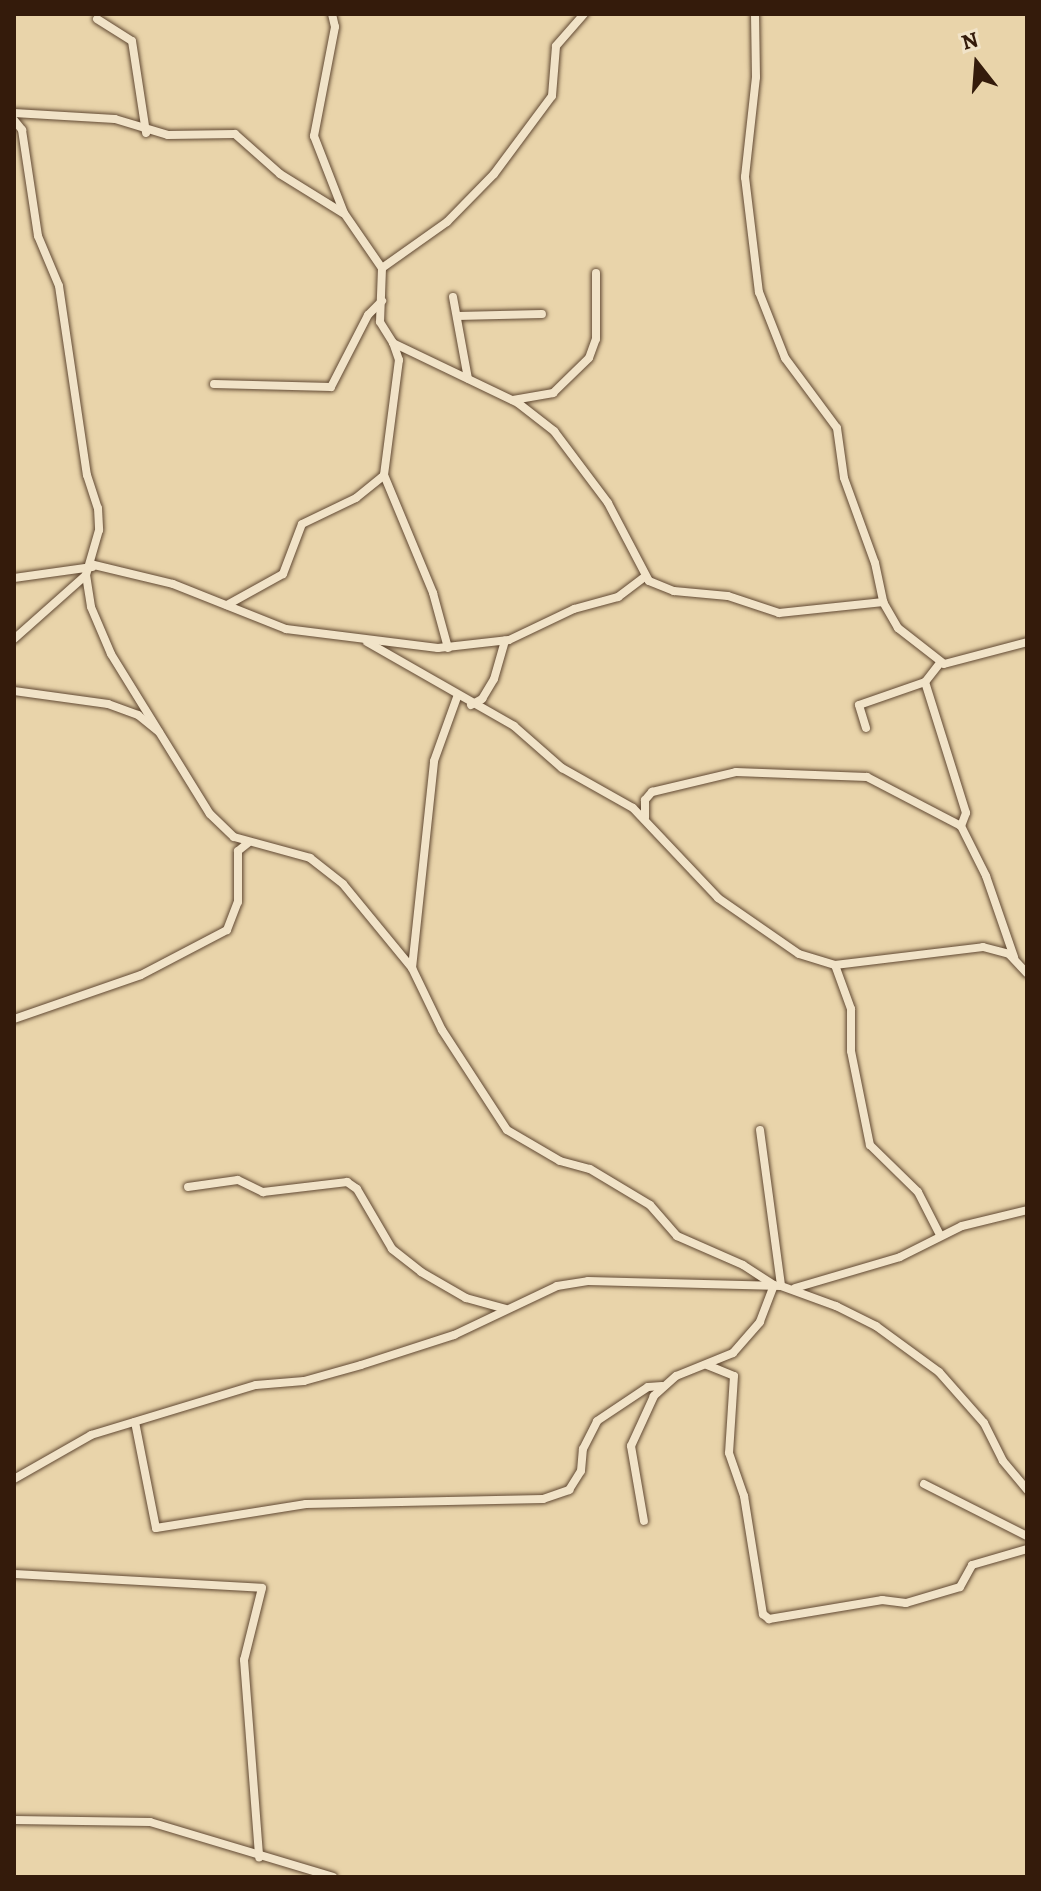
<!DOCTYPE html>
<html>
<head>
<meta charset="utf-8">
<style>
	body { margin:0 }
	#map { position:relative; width:1041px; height:1891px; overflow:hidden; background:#e9d4aa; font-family:Alegreya,serif }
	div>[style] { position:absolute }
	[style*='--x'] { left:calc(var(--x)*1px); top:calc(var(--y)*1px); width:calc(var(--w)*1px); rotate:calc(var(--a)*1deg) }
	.roads { filter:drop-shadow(0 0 2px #614933) drop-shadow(0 0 2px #614933) }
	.minor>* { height:8px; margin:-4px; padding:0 4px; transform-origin:4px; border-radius:4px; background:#f1e3c8 }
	span { translate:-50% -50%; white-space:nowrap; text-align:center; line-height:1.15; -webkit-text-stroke:6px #f1e3c8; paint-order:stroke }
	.frame { position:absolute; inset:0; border:16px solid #341b0b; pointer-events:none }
	.north { position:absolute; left:937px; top:24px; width:80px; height:80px; -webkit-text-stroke:6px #f1e3c8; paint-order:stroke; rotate:343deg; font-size:22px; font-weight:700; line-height:32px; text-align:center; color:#341b0b }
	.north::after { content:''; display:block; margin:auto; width:28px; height:36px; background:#341b0b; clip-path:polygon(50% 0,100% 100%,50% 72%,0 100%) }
</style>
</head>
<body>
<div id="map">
	<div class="roads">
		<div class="minor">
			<div style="--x:332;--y:14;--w:13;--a:77"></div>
			<div style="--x:335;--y:27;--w:111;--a:100.9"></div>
			<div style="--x:314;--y:136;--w:83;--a:68.7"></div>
			<div style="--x:344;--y:213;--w:67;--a:55.4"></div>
			<div style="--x:382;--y:268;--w:54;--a:92.1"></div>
			<div style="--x:380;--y:322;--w:25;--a:58"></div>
			<div style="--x:393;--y:343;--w:139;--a:25.6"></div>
			<div style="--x:518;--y:403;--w:46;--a:37.9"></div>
			<div style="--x:554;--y:431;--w:90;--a:53.1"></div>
			<div style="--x:608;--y:503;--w:88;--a:62.3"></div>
			<div style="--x:649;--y:581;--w:27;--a:22"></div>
			<div style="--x:674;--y:591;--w:54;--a:5.3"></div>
			<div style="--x:728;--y:596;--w:54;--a:18.4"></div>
			<div style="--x:779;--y:613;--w:105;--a:-6"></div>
			<div style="--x:883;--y:602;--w:30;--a:60"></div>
			<div style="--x:898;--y:628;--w:58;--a:38"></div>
			<div style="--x:944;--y:664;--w:86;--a:-14.8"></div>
			<div style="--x:755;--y:14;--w:63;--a:89.1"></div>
			<div style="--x:756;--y:77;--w:101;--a:96.3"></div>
			<div style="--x:745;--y:177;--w:116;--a:83.1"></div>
			<div style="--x:759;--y:292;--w:71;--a:68.5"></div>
			<div style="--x:785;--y:358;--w:87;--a:53.4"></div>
			<div style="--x:837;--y:428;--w:50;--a:82"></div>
			<div style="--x:844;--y:478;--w:90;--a:70"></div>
			<div style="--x:875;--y:563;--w:40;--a:78"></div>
			<div style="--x:97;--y:19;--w:41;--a:32.2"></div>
			<div style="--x:132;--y:41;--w:93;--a:81.3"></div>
			<div style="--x:14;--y:113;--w:101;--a:3.4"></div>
			<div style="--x:115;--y:119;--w:55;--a:16.8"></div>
			<div style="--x:168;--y:135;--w:67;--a:-0.9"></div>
			<div style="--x:235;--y:134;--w:60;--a:41.6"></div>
			<div style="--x:280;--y:174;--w:74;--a:31.8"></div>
			<div style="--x:14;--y:120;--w:13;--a:51"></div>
			<div style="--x:22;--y:130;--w:107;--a:81.4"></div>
			<div style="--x:38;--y:236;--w:54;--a:67.2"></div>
			<div style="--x:59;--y:286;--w:191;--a:81.6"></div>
			<div style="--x:87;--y:475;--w:35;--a:72"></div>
			<div style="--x:98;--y:508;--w:22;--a:87"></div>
			<div style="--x:99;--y:530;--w:47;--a:106.1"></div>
			<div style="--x:86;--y:575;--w:32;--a:81"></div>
			<div style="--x:91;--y:607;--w:51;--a:66.9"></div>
			<div style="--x:111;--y:654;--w:188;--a:58.3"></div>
			<div style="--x:210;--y:814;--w:33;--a:44"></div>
			<div style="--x:234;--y:837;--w:79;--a:15.4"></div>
			<div style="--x:310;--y:858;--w:42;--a:38.2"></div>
			<div style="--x:343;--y:884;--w:109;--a:50.6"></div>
			<div style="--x:412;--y:968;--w:69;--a:64.2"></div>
			<div style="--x:442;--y:1030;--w:119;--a:57"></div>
			<div style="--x:507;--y:1130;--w:61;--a:30.3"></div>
			<div style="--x:560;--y:1161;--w:31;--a:15"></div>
			<div style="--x:590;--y:1169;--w:70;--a:31"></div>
			<div style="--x:650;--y:1205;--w:41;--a:48.9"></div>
			<div style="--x:677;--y:1236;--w:72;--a:23.7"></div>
			<div style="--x:743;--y:1265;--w:37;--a:33"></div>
			<div style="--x:774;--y:1285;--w:40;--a:111"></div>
			<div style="--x:760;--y:1322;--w:41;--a:131.1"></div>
			<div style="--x:733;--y:1353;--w:61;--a:158"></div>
			<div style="--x:676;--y:1376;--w:30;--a:138"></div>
			<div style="--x:654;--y:1396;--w:55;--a:114.7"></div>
			<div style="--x:631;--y:1446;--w:76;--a:80.2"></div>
			<div style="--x:382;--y:268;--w:80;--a:-35.3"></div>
			<div style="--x:447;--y:222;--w:67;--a:-45.6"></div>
			<div style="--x:494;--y:174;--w:97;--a:-53.4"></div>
			<div style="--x:552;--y:96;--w:50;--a:-85.4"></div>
			<div style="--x:556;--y:46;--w:43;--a:-48.8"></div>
			<div style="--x:453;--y:297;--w:83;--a:79.6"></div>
			<div style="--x:457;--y:316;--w:85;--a:-1.3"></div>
			<div style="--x:214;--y:384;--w:117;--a:1.5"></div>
			<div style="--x:331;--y:387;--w:81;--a:-62.8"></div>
			<div style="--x:368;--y:315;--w:20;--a:-45"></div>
			<div style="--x:513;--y:400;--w:41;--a:-9.9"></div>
			<div style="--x:553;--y:393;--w:50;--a:-44.2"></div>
			<div style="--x:589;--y:358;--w:20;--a:-70"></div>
			<div style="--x:596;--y:339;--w:66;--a:-90"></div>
			<div style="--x:384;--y:475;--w:128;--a:67.4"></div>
			<div style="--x:433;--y:593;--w:57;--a:74.7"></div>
			<div style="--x:90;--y:564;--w:85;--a:13.5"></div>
			<div style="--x:173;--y:584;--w:122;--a:21.7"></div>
			<div style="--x:286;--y:629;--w:153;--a:7.1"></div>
			<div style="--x:438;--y:648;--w:71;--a:-6.4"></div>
			<div style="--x:509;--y:640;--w:72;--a:-25.5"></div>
			<div style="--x:574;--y:609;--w:46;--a:-15.3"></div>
			<div style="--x:618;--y:597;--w:34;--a:-37"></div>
			<div style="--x:14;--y:578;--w:79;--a:-8"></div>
			<div style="--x:227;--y:605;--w:64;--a:-29"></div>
			<div style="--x:283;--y:574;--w:53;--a:-69.2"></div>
			<div style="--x:302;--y:524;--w:60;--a:-25.7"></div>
			<div style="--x:356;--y:498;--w:36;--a:-39"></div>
			<div style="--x:384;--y:475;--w:116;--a:-82.6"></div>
			<div style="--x:399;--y:360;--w:18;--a:-109"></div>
			<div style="--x:14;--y:639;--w:96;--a:-41.6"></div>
			<div style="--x:367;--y:642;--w:169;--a:29.7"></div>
			<div style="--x:514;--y:726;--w:64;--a:41.2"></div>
			<div style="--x:562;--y:768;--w:81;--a:29.4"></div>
			<div style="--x:633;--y:808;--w:124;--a:46.6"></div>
			<div style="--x:718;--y:898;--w:98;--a:34.7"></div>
			<div style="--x:799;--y:954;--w:38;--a:17"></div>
			<div style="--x:835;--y:965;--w:149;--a:-6.9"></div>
			<div style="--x:983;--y:947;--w:27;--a:15"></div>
			<div style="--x:1009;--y:954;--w:26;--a:47"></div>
			<div style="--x:940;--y:663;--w:24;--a:128"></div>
			<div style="--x:925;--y:682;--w:137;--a:72.6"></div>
			<div style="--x:966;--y:813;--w:14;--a:111"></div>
			<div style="--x:14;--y:691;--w:95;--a:7.9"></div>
			<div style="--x:108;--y:704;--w:32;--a:20"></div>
			<div style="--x:138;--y:715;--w:27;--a:39"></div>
			<div style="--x:471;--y:705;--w:13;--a:-29"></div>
			<div style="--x:482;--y:699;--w:23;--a:-59"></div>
			<div style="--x:494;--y:679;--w:40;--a:-74"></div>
			<div style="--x:866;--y:728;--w:24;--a:-107"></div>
			<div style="--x:859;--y:705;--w:70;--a:-19.2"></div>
			<div style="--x:645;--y:818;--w:18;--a:-90"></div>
			<div style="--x:645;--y:800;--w:11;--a:-49"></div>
			<div style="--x:652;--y:792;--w:86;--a:-13.4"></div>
			<div style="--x:736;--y:772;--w:131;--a:2.2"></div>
			<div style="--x:867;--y:777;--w:106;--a:27.5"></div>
			<div style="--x:961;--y:826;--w:56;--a:63.4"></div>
			<div style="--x:986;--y:876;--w:86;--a:70.9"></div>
			<div style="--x:835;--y:965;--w:47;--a:70"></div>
			<div style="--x:851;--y:1009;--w:42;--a:90"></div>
			<div style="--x:851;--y:1051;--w:96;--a:78.6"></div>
			<div style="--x:870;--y:1145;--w:67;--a:44.4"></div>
			<div style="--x:918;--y:1192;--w:48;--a:62.9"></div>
			<div style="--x:412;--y:968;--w:208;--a:-83.9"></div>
			<div style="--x:434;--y:761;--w:68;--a:-70.2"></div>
			<div style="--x:14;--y:1019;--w:134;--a:-19.1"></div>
			<div style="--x:141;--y:975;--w:97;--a:-27.6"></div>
			<div style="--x:227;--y:930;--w:30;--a:-69"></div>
			<div style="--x:238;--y:902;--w:51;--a:-90"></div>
			<div style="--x:238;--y:851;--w:13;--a:-39"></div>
			<div style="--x:760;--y:1130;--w:157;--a:82.3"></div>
			<div style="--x:188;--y:1187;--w:50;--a:-8"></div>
			<div style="--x:238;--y:1180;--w:28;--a:26"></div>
			<div style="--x:263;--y:1192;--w:85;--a:-6.8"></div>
			<div style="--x:347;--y:1182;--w:12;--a:35"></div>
			<div style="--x:357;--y:1189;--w:69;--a:59.7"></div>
			<div style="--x:392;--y:1249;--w:37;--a:38"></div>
			<div style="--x:421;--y:1272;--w:52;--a:30"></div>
			<div style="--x:466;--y:1298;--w:41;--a:15.4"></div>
			<div style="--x:795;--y:1288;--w:109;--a:-16.4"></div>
			<div style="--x:900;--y:1257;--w:69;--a:-26.6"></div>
			<div style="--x:962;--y:1226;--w:67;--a:-13.8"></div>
			<div style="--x:707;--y:1365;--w:29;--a:22"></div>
			<div style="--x:734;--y:1376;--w:77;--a:93.7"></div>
			<div style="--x:729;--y:1453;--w:46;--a:70.8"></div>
			<div style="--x:744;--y:1496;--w:120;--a:80.9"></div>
			<div style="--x:763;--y:1614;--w:8;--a:40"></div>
			<div style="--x:769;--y:1619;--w:115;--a:-9.5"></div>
			<div style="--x:882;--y:1600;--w:24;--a:7"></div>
			<div style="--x:906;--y:1603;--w:56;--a:-16.5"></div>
			<div style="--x:960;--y:1587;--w:25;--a:-61"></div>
			<div style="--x:972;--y:1565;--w:57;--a:-16.2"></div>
			<div style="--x:135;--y:1422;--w:108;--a:78.8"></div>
			<div style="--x:156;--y:1528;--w:152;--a:-9.1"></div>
			<div style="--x:306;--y:1504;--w:237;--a:-1.2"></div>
			<div style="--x:543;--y:1499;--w:28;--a:-19"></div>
			<div style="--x:569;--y:1490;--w:22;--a:-58"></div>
			<div style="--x:581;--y:1471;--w:22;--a:-85"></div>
			<div style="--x:583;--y:1449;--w:31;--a:-63"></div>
			<div style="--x:597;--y:1421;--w:61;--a:-33.7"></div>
			<div style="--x:648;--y:1387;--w:14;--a:-4"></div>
			<div style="--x:14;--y:1479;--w:89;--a:-29.7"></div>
			<div style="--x:91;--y:1435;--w:172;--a:-16.9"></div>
			<div style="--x:256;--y:1385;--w:48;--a:-4.8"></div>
			<div style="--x:304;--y:1381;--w:59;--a:-15.7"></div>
			<div style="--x:361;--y:1365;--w:98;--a:-17.9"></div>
			<div style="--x:454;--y:1335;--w:114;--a:-25.4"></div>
			<div style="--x:557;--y:1286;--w:31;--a:-9"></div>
			<div style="--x:588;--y:1281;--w:193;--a:1.5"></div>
			<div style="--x:781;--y:1286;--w:59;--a:20"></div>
			<div style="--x:836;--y:1306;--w:45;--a:26.6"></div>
			<div style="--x:876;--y:1326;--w:78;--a:36.1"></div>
			<div style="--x:939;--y:1372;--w:68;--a:48.6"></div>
			<div style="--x:984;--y:1423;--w:42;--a:63.4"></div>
			<div style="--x:1003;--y:1461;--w:38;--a:50"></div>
			<div style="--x:924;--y:1484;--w:115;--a:26.8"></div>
			<div style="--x:14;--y:1574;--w:248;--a:3.2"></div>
			<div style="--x:262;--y:1588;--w:74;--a:104"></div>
			<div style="--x:244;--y:1660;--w:198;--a:85.6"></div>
			<div style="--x:14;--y:1820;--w:136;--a:0.8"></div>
			<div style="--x:150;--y:1822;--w:191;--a:16.7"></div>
		</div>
	</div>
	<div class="frame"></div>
	<div class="north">N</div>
</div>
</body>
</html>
